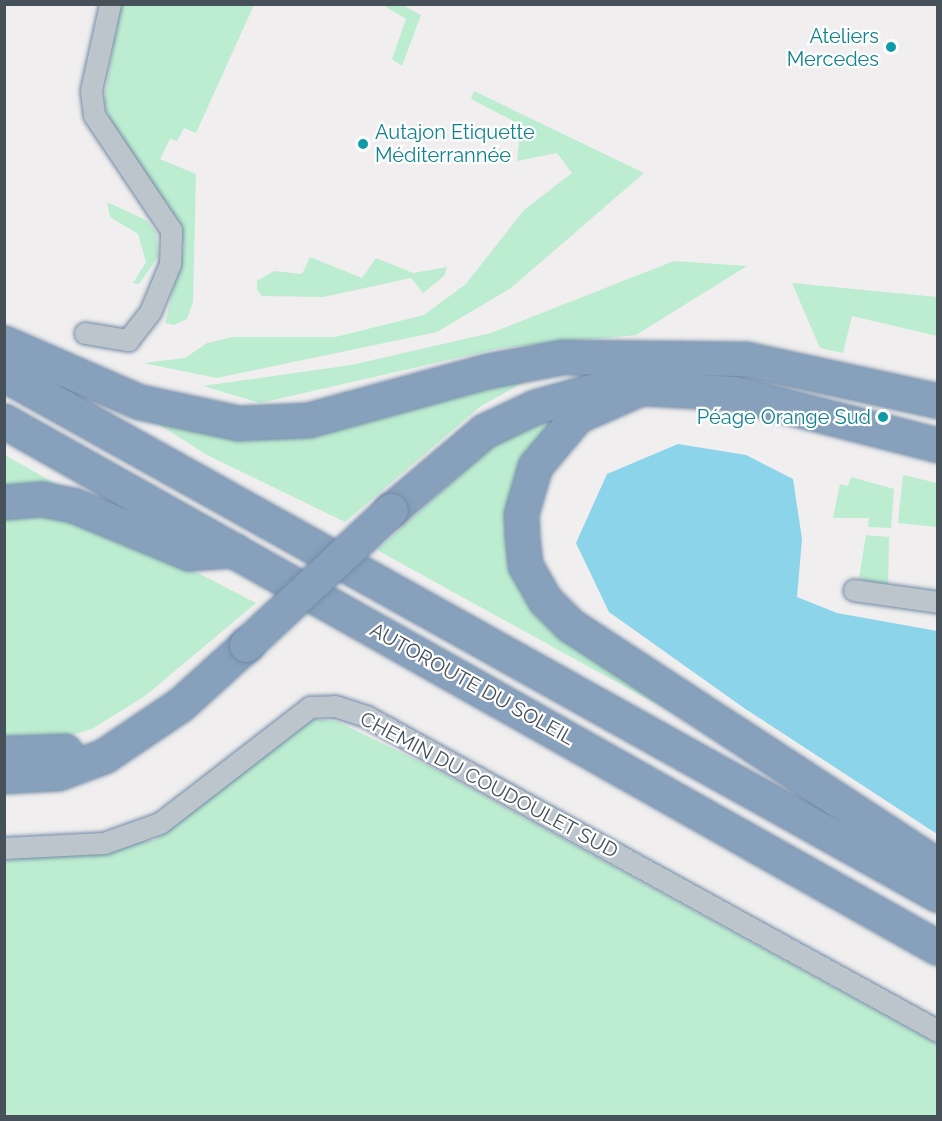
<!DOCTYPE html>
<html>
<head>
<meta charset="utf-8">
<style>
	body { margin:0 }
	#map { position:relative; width:942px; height:1121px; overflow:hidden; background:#f0eeee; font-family:Raleway,sans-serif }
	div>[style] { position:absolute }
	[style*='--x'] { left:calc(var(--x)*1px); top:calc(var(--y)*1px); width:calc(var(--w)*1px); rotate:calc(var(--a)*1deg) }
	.green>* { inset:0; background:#bdedd0 }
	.water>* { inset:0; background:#8bd4e9 }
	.roads { filter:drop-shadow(0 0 2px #728ba7) drop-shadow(0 0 2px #728ba7) }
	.minor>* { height:21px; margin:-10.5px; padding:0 10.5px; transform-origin:10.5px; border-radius:10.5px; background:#bcc5cc }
	.motorway>* { height:33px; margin:-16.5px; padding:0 16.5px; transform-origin:16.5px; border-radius:16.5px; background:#87a0bb }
	.bridges { filter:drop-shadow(0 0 2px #728ba7) drop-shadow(0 0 2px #728ba7) }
	.motorway-bridge>* { height:33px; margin:-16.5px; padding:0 16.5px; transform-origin:16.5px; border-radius:16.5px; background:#87a0bb }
	.dots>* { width:16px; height:16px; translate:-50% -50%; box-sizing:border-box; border:3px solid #fff; border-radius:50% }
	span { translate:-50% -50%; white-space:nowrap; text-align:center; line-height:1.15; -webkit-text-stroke:4.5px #fff; paint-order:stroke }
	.culture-label { font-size:20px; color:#0d838f }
	.right { translate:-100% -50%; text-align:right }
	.left { translate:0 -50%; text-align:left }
	.street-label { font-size:20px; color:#47515a }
	.frame { position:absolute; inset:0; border:6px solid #47515a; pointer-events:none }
</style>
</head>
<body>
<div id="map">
	<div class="green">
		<div style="clip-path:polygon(120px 5px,254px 5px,196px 133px,184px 128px,177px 141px,170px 139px,160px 159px,196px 174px,193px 302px,187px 319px,174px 325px,165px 323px,184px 246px,179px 231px,111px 122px,104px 102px)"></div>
		<div style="clip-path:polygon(383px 5px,402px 5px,421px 15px,402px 66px,392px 59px,406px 19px)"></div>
		<div style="clip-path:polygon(474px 91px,644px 173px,511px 288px,437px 332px,217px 378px,143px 363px,185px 358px,207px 343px,232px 337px,335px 337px,424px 315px,466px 284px,524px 210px,572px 173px,557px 153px,517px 161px,521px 125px,471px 99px)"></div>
		<div style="clip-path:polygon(107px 202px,146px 220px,156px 232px,158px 257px,139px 284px,133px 283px,146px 262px,138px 234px,110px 217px)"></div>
		<div style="clip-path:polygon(310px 257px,362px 278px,376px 258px,413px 273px,447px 267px,444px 276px,423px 293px,411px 278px,323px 297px,262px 296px,257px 290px,257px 281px,274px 271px,302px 274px)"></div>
		<div style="clip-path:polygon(674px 261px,747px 266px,636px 335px,501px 348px,260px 403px,203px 386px,351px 365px,491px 333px)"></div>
		<div style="clip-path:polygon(792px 283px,937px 297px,937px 336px,852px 316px,843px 353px,820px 348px)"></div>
		<div style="clip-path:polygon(548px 369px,481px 406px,345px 522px,207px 455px,136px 410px,198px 426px)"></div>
		<div style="clip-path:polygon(560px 413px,519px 577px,698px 727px,377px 550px,498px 440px)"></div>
		<div style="clip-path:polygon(5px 455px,72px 493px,5px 496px)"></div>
		<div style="clip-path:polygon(903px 475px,937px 483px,937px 527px,898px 523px)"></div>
		<div style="clip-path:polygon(851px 477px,894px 489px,891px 528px,868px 527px,869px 518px,833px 518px,840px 484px,848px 486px)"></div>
		<div style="clip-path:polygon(57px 516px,167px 557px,256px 603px,145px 696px,92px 729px,60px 739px,5px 739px,5px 517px)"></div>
		<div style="clip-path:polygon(866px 535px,889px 537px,888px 590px,859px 578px)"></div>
		<div style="clip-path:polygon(306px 719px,336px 721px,429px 766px,937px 1044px,937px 1116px,5px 1116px,5px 861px,155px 840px)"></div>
	</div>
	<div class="water">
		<div style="clip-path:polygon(678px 444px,746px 455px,793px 479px,802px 539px,797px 597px,837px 613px,937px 631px,937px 834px,744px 708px,609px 612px,576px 543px,607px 474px)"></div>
	</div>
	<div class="roads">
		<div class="minor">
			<div style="--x:85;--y:333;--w:44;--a:9.2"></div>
			<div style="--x:128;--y:340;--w:36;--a:-52"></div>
			<div style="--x:150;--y:312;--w:52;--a:-67.4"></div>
			<div style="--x:170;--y:264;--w:34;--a:-88"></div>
			<div style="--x:171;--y:230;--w:138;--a:-123.8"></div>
			<div style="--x:94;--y:115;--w:25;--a:-97"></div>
			<div style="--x:91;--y:90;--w:88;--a:-77.5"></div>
			<div style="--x:854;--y:590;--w:85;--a:8.1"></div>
			<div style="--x:4;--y:848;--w:100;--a:-2.9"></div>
			<div style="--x:104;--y:843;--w:59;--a:-19.7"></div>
			<div style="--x:160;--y:823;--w:190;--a:-37.7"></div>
			<div style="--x:310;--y:707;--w:25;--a:-2"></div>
			<div style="--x:335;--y:706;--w:33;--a:18"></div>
			<div style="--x:366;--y:716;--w:653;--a:28.84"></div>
		</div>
		<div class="motorway">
			<div style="--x:4;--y:343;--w:148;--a:23.5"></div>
			<div style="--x:140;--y:402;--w:100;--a:12.1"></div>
			<div style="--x:238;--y:423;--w:70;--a:-2.5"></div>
			<div style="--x:308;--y:420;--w:186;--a:-15.3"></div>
			<div style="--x:487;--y:371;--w:76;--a:-10.6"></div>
			<div style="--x:562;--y:357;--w:184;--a:0.6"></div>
			<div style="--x:746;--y:359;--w:197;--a:12.3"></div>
			<div style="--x:4;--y:374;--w:1069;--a:29.15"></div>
			<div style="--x:643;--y:387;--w:72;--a:156.3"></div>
			<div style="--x:577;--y:416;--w:65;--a:130"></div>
			<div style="--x:535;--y:466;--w:50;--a:106.3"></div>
			<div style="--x:521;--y:514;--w:22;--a:87"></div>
			<div style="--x:522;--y:536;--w:29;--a:84"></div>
			<div style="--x:525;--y:565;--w:40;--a:60.3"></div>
			<div style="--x:545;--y:600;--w:35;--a:45"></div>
			<div style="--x:570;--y:625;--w:440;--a:33.2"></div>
			<div style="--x:4;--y:421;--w:1072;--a:29.43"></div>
			<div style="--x:4;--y:502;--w:38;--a:-5"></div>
			<div style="--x:42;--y:499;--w:32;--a:11"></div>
			<div style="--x:73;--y:505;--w:126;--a:22.5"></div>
			<div style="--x:189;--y:553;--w:45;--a:-3.8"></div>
			<div style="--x:391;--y:510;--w:122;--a:-40.3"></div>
			<div style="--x:484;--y:431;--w:56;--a:-25.2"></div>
			<div style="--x:535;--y:407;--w:77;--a:-15.8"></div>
			<div style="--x:609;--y:386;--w:125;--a:3.2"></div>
			<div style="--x:734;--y:393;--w:211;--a:14.3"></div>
			<div style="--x:4;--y:753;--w:61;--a:-1.9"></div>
			<div style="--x:4;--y:776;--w:54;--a:-3.2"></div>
			<div style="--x:58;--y:773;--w:49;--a:-20.3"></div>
			<div style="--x:104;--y:756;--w:93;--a:-34"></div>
			<div style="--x:181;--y:704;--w:88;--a:-42.2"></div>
		</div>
	</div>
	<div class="bridges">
		<div class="motorway-bridge">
			<div style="--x:246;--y:645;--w:198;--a:-43"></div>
		</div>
	</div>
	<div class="dots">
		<div style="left:891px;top:47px;background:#0f9aa8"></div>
		<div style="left:363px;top:144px;background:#0f9aa8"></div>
		<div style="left:883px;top:417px;background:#0f9aa8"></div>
	</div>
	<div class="culture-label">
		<span class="right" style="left:879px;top:48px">Ateliers<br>Mercedes</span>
		<span class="left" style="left:375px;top:144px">Autajon Etiquette<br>Méditerrannée</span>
		<span class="right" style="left:871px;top:417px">Péage Orange Sud</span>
	</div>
	<div class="street-label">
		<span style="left:472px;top:684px;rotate:29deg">AUTOROUTE DU SOLEIL</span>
		<span style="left:489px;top:785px;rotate:28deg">CHEMIN DU COUDOULET SUD</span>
	</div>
	<div class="frame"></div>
</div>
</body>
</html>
